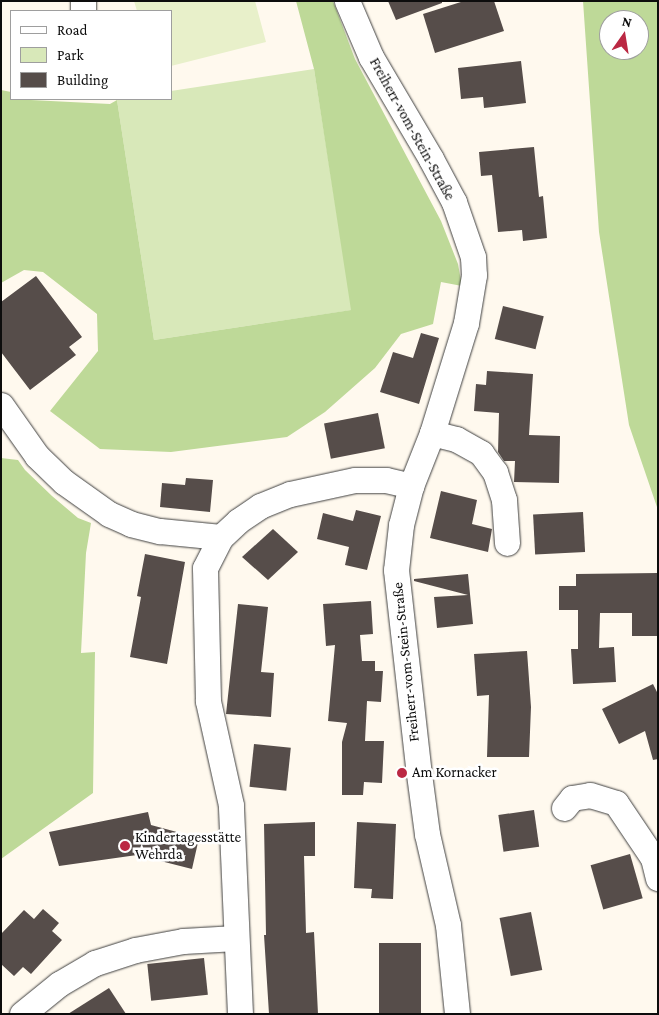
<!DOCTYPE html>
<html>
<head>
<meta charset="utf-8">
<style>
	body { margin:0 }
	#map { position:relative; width:659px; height:1015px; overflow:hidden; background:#fff9ee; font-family:"Crimson Pro",serif }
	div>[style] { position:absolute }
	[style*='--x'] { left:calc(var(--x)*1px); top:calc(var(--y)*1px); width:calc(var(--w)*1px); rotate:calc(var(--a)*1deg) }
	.green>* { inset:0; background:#d8e8b9 }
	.forest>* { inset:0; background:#bed998 }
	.pitch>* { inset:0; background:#e8f0ca }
	.building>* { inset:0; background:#564d4a; transform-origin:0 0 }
	.roads { filter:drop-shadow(0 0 1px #404040) drop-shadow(0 0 1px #404040) }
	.minor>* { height:25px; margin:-12.5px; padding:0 12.5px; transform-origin:12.5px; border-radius:12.5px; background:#fff }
	.dots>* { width:14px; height:14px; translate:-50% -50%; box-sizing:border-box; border:2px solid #fff; border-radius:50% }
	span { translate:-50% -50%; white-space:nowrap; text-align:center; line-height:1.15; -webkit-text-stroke:5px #fff; paint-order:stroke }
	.street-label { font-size:15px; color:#0d0d0d }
	.poi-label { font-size:15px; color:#0d0d0d }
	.left { translate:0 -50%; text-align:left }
	.frame { position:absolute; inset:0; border:2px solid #0d0d0d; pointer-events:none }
	.legend { position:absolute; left:10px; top:10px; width:162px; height:90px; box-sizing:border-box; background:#fff; border:1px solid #9e9e9e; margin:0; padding:6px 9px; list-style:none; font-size:15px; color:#0d0d0d }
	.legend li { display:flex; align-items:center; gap:10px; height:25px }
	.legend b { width:25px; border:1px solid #9e9e9e }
	.north { position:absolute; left:599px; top:10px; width:50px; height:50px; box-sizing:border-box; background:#fff; border:1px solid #9e9e9e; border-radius:50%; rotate:13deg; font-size:14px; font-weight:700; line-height:20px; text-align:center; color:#0d0d0d }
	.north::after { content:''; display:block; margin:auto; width:18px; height:22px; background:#bb2843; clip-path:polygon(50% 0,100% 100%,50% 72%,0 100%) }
</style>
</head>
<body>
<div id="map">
	<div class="green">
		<div style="clip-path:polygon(314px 69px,352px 310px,154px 340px,117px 100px,171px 99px,171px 91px)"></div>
	</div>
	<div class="forest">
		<div style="clip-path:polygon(296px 1px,333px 1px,355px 59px,441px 221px,458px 264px,462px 286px,441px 282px,433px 324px,401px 334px,375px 368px,325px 412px,287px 437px,171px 452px,100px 449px,50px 411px,98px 351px,97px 314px,43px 272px,24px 270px,1px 283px,1px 90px,11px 92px,11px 99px,110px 104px,117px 100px,154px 340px,351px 310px,314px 69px)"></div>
		<div style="clip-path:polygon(evenodd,583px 1px,658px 1px,658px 510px,629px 425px,599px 232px,583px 1px,609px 20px,639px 20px,639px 50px,609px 50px,609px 20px)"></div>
		<div style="clip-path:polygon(1px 458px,18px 460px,25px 470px,52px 496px,78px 518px,91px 523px,86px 553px,81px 653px,95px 652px,93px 793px,1px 859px)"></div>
	</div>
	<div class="pitch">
		<div style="clip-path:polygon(134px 1px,255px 1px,266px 42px,171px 66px,171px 11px,137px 11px)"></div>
	</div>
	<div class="building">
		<div style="clip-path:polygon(388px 1px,442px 1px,442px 3px,396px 20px)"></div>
		<div style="clip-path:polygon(464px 1px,494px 1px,504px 31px,435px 53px,423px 14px)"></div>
		<div style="clip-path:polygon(521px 61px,526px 103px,484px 108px,483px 97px,461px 99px,458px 68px)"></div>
		<div style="clip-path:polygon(534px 147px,539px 197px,543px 196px,547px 238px,523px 241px,522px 230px,498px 232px,492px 175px,481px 176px,479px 152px)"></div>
		<div style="clip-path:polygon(36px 276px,82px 337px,69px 347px,76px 355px,30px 390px,1px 352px,1px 302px)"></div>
		<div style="left:503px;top:306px;width:42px;height:34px;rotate:14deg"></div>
		<div style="clip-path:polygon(421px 333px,439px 338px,419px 404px,380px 392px,393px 352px,413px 358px)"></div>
		<div style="clip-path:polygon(487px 371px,533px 374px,529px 435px,560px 436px,559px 483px,514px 482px,515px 461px,504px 461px,498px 452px,499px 413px,474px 411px,476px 384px,486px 385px)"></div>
		<div style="left:378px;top:413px;width:36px;height:55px;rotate:79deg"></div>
		<div style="clip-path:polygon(186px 478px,213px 480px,210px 512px,160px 507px,162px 483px,185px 485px)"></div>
		<div style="clip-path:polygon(441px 491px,477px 500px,472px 524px,492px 529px,488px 552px,430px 538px)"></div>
		<div style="clip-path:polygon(356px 510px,381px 516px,367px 570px,345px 565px,349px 547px,317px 539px,323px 513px,353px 521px)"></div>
		<div style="left:583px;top:512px;width:40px;height:50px;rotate:87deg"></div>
		<div style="clip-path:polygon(273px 529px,298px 552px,268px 580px,242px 557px)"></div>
		<div style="clip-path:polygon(145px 554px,185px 562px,167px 664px,130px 657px,141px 597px,137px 596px)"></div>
		<div style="clip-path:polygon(658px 573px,658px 636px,632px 636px,632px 613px,600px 613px,599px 648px,614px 647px,616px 682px,573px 684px,571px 649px,578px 649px,578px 610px,559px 610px,559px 586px,576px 586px,576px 574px)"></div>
		<div style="clip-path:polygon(468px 574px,473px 624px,437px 628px,434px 597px,468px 595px,414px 581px,414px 579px)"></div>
		<div style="clip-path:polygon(371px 601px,373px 634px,360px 635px,362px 661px,375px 661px,375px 671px,383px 671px,381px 702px,367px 701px,365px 741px,384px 741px,382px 783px,364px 782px,363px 795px,342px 795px,342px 742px,347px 723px,328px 721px,335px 645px,326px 646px,323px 604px)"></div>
		<div style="clip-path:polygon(238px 604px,268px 607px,261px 672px,274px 673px,271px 717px,226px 714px)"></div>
		<div style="clip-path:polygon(527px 651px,531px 707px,529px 757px,487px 757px,489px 695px,477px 696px,474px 654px)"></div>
		<div style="clip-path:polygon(653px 684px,658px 694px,658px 759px,653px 760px,645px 731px,619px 744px,602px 709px)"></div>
		<div style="left:254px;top:744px;width:37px;height:43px;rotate:6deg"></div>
		<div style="left:534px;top:810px;width:37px;height:36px;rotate:82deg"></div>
		<div style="clip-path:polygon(148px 812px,151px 825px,199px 838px,192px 869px,137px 855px,59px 866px,49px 832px)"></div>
		<div style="clip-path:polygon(315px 822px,315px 856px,304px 856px,306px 933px,314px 932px,318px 1014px,269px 1014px,264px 935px,266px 935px,264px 824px)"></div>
		<div style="clip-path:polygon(357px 822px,396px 824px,393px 899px,371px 898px,372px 889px,354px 888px)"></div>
		<div style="left:630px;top:854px;width:46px;height:41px;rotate:74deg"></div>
		<div style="clip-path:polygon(43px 909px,59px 923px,52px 931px,62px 940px,31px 974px,23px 967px,14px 976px,1px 964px,1px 934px,24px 910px,34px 919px)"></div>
		<div style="left:531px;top:912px;width:59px;height:32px;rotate:79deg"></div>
		<div style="left:379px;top:943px;width:42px;height:71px"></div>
		<div style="left:204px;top:958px;width:37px;height:57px;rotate:84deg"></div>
		<div style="clip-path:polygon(109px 988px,126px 1014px,68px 1014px)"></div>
	</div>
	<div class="roads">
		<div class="minor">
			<div style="--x:83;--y:1;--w:10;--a:90"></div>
			<div style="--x:347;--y:1;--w:61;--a:66.8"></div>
			<div style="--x:371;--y:57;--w:118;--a:59.5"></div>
			<div style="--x:431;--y:159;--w:49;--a:61.9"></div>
			<div style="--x:454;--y:202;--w:58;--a:70.9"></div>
			<div style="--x:473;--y:257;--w:18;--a:87"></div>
			<div style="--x:474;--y:275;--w:49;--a:99.5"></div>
			<div style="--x:466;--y:323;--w:115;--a:107.2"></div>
			<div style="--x:432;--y:433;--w:57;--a:111.6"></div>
			<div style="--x:411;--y:486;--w:40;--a:104.4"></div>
			<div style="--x:401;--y:525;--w:45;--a:96.3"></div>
			<div style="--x:396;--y:570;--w:205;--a:83.6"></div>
			<div style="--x:419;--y:774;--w:61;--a:82.4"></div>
			<div style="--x:427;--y:834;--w:93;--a:77"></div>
			<div style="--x:448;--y:925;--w:89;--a:84.2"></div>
			<div style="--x:1;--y:405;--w:62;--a:54.8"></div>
			<div style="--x:37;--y:456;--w:37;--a:44"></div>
			<div style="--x:64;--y:482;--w:55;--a:35.4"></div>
			<div style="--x:109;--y:514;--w:24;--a:24"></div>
			<div style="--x:131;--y:524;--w:30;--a:14"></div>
			<div style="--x:160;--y:531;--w:61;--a:5.6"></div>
			<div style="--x:432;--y:433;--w:25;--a:14"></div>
			<div style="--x:456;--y:439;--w:29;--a:29"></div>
			<div style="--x:481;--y:453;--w:24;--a:54"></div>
			<div style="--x:495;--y:472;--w:29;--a:72"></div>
			<div style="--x:504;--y:500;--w:43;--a:86"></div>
			<div style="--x:564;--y:808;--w:13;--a:-51"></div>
			<div style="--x:572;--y:798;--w:18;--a:-9"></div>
			<div style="--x:590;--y:795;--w:27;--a:17"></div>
			<div style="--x:616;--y:803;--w:66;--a:56.1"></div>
			<div style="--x:653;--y:858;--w:21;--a:76"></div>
			<div style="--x:22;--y:1014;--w:48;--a:-39"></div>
			<div style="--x:59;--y:984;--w:42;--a:-30.3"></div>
			<div style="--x:95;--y:963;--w:42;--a:-18"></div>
			<div style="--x:135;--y:950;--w:49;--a:-10.6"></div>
			<div style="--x:183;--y:941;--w:53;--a:-3.2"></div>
			<div style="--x:240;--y:1014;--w:209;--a:-92.5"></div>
			<div style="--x:231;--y:805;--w:107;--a:-102.5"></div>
			<div style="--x:208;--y:701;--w:133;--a:-91.3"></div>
			<div style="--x:205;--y:568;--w:35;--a:-63"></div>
			<div style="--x:221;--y:537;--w:23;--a:-43"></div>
			<div style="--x:238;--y:521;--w:27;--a:-34"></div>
			<div style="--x:260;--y:506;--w:32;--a:-22"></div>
			<div style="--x:290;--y:494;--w:66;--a:-12.2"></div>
			<div style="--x:355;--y:480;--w:31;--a:0"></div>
			<div style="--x:386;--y:480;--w:26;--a:13"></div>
		</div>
	</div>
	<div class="dots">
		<div style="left:402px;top:773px;background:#bb2843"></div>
		<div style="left:125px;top:846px;background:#bb2843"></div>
	</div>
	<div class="street-label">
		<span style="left:412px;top:129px;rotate:61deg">Freiherr-vom-Stein-Straße</span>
		<span style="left:406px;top:662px;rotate:-96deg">Freiherr-vom-Stein-Straße</span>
	</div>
	<div class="poi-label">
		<span class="left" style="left:412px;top:773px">Am Kornacker</span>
		<span class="left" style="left:135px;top:846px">Kindertagesstätte<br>Wehrda</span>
	</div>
	<div class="frame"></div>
	<ul class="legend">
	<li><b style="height:6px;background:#fff"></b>Road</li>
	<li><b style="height:14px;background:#d8e8b9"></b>Park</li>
	<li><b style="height:14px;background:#564d4a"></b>Building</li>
	</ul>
	<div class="north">N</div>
</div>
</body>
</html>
